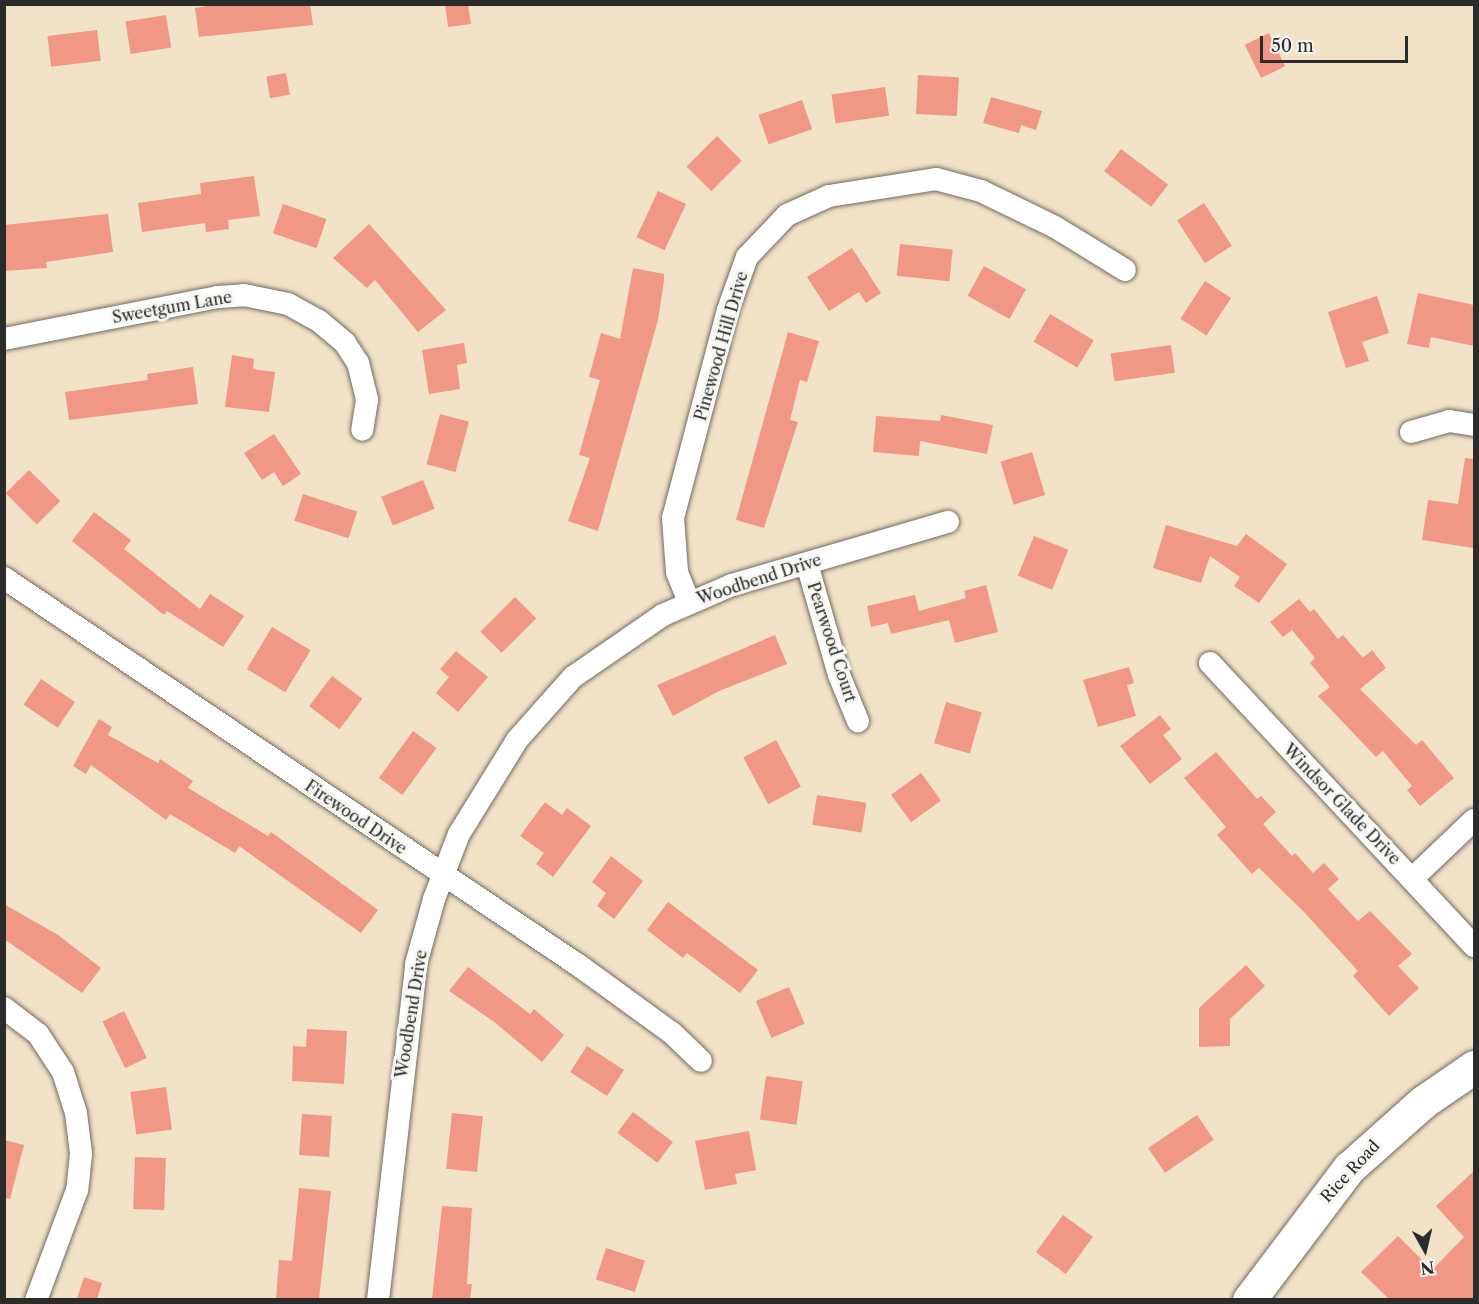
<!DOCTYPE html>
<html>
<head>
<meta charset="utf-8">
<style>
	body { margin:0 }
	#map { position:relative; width:1479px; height:1304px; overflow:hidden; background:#f2e2c8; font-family:"Libre Caslon Text",serif }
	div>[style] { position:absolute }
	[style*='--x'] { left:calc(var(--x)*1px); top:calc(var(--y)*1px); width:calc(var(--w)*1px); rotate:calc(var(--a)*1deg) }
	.building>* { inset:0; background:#f09885; transform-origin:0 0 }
	.roads { filter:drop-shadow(0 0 2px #716b62) drop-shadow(0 0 2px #716b62) }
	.street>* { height:22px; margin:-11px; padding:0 11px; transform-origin:11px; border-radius:11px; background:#fff }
	.secondary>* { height:33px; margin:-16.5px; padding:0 16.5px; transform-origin:16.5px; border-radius:16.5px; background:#fff }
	span { translate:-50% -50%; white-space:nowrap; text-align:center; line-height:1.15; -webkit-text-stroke:6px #f6f6f2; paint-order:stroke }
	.street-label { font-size:16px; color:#2b2b2b }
	.frame { position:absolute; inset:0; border:6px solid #2b2b2b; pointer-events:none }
	.north { position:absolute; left:1395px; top:1220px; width:60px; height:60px; -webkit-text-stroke:4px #f6f6f2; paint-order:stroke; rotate:172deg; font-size:16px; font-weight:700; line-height:24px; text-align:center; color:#2b2b2b }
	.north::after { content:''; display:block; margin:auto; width:21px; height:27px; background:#2b2b2b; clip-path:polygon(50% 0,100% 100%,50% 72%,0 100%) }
	.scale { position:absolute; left:1260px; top:36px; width:148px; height:27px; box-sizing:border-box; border:3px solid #2b2b2b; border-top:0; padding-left:8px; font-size:18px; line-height:21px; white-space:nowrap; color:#2b2b2b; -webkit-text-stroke:4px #f6f6f2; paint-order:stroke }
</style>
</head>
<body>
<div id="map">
	<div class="building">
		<div style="clip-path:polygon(219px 4px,310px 4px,313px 25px,199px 37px,195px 8px)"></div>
		<div style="clip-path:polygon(445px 4px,468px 4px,471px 24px,448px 27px)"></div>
		<div style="left:166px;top:15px;width:33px;height:41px;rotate:81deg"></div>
		<div style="left:97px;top:30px;width:31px;height:50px;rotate:83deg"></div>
		<div style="left:1269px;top:33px;width:37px;height:27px;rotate:64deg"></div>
		<div style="left:286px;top:73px;width:22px;height:20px;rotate:80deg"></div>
		<div style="left:918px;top:75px;width:41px;height:39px;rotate:3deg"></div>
		<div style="left:885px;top:87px;width:29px;height:54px;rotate:82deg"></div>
		<div style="clip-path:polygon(991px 97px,1042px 111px,1036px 130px,1021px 125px,1019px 133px,983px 123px)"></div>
		<div style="left:802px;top:100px;width:31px;height:46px;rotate:71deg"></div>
		<div style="left:717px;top:136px;width:35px;height:43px;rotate:45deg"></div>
		<div style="left:1121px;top:149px;width:59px;height:28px;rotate:37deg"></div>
		<div style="clip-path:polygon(254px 176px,260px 216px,228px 220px,229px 229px,206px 232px,205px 223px,142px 232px,138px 203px,201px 194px,200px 183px)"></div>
		<div style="left:658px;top:191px;width:31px;height:51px;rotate:25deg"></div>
		<div style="left:1204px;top:203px;width:51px;height:32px;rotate:57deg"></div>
		<div style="left:283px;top:204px;width:46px;height:31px;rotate:19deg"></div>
		<div style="clip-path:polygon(108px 214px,113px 252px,46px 262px,47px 268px,4px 271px,4px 225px)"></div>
		<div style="clip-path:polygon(369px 224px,446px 310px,418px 332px,375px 280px,367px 288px,333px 258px)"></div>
		<div style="left:900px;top:244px;width:53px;height:32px;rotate:6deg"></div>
		<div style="clip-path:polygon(852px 248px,881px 293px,866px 303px,859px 292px,829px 311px,807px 277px)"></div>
		<div style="left:984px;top:266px;width:48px;height:34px;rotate:29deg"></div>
		<div style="clip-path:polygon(633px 268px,664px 274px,664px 281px,658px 320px,598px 531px,568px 521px,590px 458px,579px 455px,600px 380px,589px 377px,601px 333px,620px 339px)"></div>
		<div style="left:1205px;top:281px;width:31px;height:45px;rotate:33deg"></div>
		<div style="clip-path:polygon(1418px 293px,1474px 305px,1474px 346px,1431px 337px,1429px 348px,1407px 344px)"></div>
		<div style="clip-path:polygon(1377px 296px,1389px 333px,1362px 342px,1369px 361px,1346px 368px,1328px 312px)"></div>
		<div style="left:1050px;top:314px;width:51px;height:32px;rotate:31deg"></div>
		<div style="clip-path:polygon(788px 332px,819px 341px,807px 382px,800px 380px,790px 420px,798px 422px,764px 528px,736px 520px)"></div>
		<div style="clip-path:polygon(464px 343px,467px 363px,457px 365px,460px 389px,429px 394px,422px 350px)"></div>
		<div style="left:1171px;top:345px;width:28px;height:61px;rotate:82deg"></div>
		<div style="clip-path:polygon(232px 355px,254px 359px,253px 369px,275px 372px,269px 412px,225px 407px)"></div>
		<div style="clip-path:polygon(193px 367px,198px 404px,69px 420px,65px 392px,148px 380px,147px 374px)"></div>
		<div style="left:440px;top:414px;width:30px;height:52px;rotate:15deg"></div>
		<div style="clip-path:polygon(941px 415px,993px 425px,987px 454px,920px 441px,919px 456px,873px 452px,876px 416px,940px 421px)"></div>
		<div style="clip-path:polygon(274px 434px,301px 474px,283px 486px,274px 472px,262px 480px,244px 453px)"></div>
		<div style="left:1032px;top:452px;width:45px;height:33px;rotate:73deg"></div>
		<div style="clip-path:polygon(1465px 458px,1474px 459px,1474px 548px,1422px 540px,1428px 500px,1458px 504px)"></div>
		<div style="left:29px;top:470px;width:44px;height:33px;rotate:45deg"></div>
		<div style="left:423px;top:480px;width:31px;height:45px;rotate:68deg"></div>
		<div style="left:303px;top:494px;width:57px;height:28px;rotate:18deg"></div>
		<div style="clip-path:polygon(94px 512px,131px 540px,124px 549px,200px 609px,210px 594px,244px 616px,223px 647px,167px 611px,164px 615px,72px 541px)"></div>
		<div style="clip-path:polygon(1166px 525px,1237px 546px,1246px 534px,1287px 564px,1259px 603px,1234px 586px,1240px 577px,1210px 556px,1201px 583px,1153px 568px)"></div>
		<div style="left:1034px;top:536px;width:37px;height:43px;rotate:22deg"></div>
		<div style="clip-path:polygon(986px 585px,998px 632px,955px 643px,949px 620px,891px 634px,888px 623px,871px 627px,867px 606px,915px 595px,919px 611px,966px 598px,964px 591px)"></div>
		<div style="left:515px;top:597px;width:30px;height:49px;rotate:45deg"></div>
		<div style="clip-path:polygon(1299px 599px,1310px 612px,1314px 609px,1338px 639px,1343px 635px,1363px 658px,1372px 650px,1386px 668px,1360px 689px,1416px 745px,1422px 740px,1454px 778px,1420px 806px,1407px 790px,1412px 786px,1383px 751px,1376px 757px,1318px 696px,1330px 687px,1310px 663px,1315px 658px,1292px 630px,1283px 637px,1270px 622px)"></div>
		<div style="left:272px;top:627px;width:45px;height:49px;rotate:31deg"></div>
		<div style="clip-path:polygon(775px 635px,787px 664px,719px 691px,673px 716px,657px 685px)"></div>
		<div style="clip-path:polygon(456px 651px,488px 677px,458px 712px,436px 693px,449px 677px,440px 669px)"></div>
		<div style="clip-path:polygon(1129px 667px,1134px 683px,1127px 685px,1136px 716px,1098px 727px,1083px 680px)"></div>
		<div style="left:332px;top:676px;width:38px;height:38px;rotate:37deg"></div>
		<div style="left:41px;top:679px;width:41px;height:31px;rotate:34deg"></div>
		<div style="left:946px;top:702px;width:37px;height:43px;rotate:16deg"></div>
		<div style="clip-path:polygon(1160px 715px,1171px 729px,1163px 735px,1182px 759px,1150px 784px,1120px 746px)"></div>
		<div style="clip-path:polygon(99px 719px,112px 727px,108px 735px,158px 763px,160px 759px,193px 781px,188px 788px,268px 836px,271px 832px,378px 910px,361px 933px,239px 846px,235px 853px,170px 814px,166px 820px,91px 765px,86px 774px,73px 766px)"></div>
		<div style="left:413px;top:731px;width:29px;height:58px;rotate:36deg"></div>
		<div style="left:776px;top:740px;width:53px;height:37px;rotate:62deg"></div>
		<div style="clip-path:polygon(1216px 752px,1257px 799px,1261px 796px,1276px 812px,1263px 824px,1292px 856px,1295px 853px,1313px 873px,1324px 863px,1339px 879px,1328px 889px,1358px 921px,1370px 911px,1412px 954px,1398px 966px,1419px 988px,1389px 1016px,1353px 976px,1358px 971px,1304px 912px,1259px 868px,1252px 874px,1217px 835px,1226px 827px,1184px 778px)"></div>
		<div style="left:921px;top:773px;width:34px;height:37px;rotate:54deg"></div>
		<div style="left:817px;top:795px;width:50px;height:30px;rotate:9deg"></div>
		<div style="clip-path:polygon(545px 802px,562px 815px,567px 808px,591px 826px,553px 877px,536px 864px,544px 853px,520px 836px)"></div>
		<div style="clip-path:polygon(611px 856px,643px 881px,614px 919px,597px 906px,606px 893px,592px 882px)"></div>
		<div style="clip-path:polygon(668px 902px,758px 970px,740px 993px,687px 953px,683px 958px,647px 930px)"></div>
		<div style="clip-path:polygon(4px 904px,58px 935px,101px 968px,82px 993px,4px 939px)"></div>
		<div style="clip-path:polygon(1246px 965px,1265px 986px,1230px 1019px,1230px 1046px,1199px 1047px,1199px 1008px)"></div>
		<div style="clip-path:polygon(468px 967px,530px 1014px,534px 1009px,564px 1035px,542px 1062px,493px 1021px,449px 991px)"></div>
		<div style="left:789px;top:987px;width:40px;height:36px;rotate:67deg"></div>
		<div style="left:124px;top:1011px;width:52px;height:24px;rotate:64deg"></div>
		<div style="clip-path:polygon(307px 1029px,347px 1031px,344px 1084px,292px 1081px,293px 1046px,306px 1047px)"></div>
		<div style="left:587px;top:1046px;width:44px;height:31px;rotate:33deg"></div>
		<div style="left:766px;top:1076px;width:37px;height:44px;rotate:8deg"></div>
		<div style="left:166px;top:1087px;width:43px;height:36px;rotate:82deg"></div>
		<div style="left:633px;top:1112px;width:50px;height:26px;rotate:37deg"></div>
		<div style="left:452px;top:1113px;width:31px;height:56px;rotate:6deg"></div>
		<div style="left:302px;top:1114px;width:30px;height:41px;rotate:4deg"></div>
		<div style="left:1197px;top:1115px;width:30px;height:59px;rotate:56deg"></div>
		<div style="clip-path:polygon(749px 1131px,756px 1170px,735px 1174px,737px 1184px,705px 1190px,695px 1141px)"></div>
		<div style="clip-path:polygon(4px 1140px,24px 1145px,10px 1199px,4px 1198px)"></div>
		<div style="left:135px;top:1157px;width:31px;height:52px;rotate:2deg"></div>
		<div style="clip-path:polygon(1474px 1171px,1474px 1299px,1389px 1299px,1361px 1272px,1398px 1236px,1432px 1270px,1464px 1237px,1436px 1206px)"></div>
		<div style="clip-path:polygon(299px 1188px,331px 1191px,319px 1299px,276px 1299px,279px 1260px,292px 1261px)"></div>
		<div style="clip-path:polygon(442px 1206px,472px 1208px,467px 1284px,472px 1284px,470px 1299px,432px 1299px)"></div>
		<div style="left:1063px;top:1215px;width:37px;height:46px;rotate:36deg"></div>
		<div style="left:606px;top:1248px;width:41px;height:33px;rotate:18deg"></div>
		<div style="clip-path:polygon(84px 1277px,102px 1283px,97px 1299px,77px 1299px)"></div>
	</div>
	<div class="roads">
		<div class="street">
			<div style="--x:4;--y:339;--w:218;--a:-11.1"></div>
			<div style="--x:218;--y:297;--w:26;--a:-4"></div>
			<div style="--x:244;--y:295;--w:45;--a:11.6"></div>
			<div style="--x:288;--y:304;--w:35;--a:29"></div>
			<div style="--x:319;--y:321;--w:34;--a:40"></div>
			<div style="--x:345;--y:343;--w:24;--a:57"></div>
			<div style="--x:358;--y:363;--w:38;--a:76"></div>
			<div style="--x:367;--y:400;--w:30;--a:99"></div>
			<div style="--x:1411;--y:432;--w:40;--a:-16"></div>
			<div style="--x:1449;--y:421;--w:25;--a:9"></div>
			<div style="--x:807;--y:564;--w:116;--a:73.9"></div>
			<div style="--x:839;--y:675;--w:50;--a:67.6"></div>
			<div style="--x:4;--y:578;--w:696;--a:33.99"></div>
			<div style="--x:581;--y:967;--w:112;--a:36"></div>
			<div style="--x:672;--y:1033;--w:40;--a:44"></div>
			<div style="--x:689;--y:602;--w:32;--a:-112"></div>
			<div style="--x:677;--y:572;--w:54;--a:-94.2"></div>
			<div style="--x:673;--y:518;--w:215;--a:-75.2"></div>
			<div style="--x:728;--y:310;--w:56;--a:-70.3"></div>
			<div style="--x:747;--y:257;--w:58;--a:-46.4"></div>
			<div style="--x:787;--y:215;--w:46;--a:-24.3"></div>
			<div style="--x:829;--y:196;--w:108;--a:-9"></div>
			<div style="--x:936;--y:179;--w:47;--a:14.9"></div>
			<div style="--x:981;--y:191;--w:82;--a:25.9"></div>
			<div style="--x:1055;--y:227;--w:82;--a:31.6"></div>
			<div style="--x:1210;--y:663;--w:387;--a:47"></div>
			<div style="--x:1413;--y:878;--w:84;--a:-43.6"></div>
			<div style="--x:4;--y:1008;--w:43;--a:37.4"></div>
			<div style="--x:38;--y:1034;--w:45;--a:56.7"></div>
			<div style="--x:63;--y:1072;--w:43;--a:72.4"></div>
			<div style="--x:76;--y:1113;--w:41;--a:83"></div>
			<div style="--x:81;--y:1154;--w:36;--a:96"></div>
			<div style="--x:77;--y:1190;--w:117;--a:110.4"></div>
			<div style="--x:378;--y:1300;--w:338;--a:-83.5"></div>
			<div style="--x:416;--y:964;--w:67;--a:-74.5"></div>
			<div style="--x:434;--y:899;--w:70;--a:-69"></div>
			<div style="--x:459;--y:834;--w:110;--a:-58.3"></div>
			<div style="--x:517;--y:740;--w:84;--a:-48.4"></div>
			<div style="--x:573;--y:677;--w:109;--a:-34.6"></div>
			<div style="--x:663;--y:615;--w:75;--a:-23.5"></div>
			<div style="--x:732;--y:585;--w:225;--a:-16.3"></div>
		</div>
		<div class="secondary">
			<div style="--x:1249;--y:1300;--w:166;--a:-52.9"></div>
			<div style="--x:1349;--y:1168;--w:99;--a:-41.7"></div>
			<div style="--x:1423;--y:1102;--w:62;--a:-34.5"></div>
		</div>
	</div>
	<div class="street-label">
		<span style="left:172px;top:307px;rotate:-10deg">Sweetgum Lane</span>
		<span style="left:721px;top:346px;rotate:-74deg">Pinewood Hill Drive</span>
		<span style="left:759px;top:579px;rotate:-18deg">Woodbend Drive</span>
		<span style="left:832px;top:642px;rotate:72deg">Pearwood Court</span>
		<span style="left:1342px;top:804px;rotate:46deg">Windsor Glade Drive</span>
		<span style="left:356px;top:817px;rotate:34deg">Firewood Drive</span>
		<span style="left:411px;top:1014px;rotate:-81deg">Woodbend Drive</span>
		<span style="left:1350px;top:1171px;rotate:-47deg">Rice Road</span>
	</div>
	<div class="frame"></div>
	<div class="north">N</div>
	<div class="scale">50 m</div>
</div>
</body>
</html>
